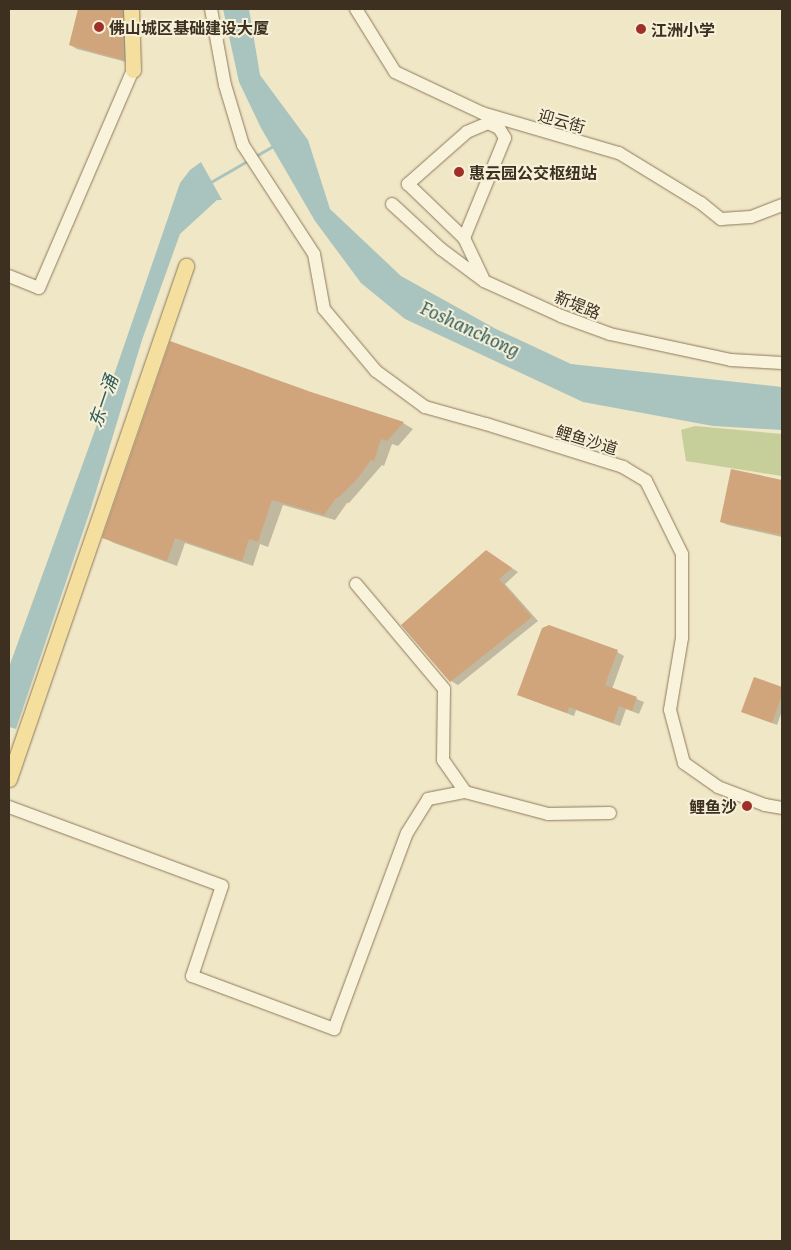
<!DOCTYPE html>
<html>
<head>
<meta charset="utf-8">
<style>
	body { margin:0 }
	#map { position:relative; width:791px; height:1250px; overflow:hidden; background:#f0e7c7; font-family:Literata,"Noto Sans SC",serif }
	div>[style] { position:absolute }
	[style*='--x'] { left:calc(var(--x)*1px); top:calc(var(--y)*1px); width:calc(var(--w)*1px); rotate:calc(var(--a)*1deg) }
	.green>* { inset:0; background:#c6cf9a }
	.water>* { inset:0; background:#a9c4be }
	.shadow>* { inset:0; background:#0003 }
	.stream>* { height:3px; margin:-1.5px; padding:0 1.5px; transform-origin:1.5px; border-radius:1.5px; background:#a9c4be }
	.building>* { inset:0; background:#d0a57c }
	.roads { filter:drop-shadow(0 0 1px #8d795c) drop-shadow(0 0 1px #8d795c) }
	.minor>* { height:12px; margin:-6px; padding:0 6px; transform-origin:6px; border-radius:6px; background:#faf3dc }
	.major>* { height:15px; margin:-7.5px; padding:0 7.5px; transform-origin:7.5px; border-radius:7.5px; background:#f4df9f }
	.dots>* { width:14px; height:14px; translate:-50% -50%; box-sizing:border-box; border:2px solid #f7f0d8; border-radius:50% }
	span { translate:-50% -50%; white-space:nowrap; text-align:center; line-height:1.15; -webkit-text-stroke:4px #f7f0d8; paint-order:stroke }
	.poi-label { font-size:16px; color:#3d3020; font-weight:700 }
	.left { translate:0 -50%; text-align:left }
	.right { translate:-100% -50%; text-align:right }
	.street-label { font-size:16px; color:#3d3020 }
	.water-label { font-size:18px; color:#2f5d5d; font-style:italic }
	.frame { position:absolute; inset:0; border:10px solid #3d3020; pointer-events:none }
</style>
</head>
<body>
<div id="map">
	<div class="green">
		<div style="clip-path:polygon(695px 426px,782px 434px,782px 476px,686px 461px,681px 430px)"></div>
	</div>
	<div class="water">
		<div style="clip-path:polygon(223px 9px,249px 9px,260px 75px,308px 140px,330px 209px,401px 276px,496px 329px,571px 364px,782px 387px,782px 430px,713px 426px,583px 402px,405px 319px,361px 283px,315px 221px,261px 128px,239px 82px)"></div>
		<div style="clip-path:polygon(201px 162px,222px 200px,217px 200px,180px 234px,142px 340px,91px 508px,16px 729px,9px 727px,9px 667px,95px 430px,180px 183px,190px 170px)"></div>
	</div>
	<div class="shadow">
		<div style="clip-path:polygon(79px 9px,130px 9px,130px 63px,77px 49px,70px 45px)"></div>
		<div style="clip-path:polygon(310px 393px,403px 423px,413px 429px,398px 446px,392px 444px,384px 466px,382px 465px,349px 503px,347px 503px,335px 520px,283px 505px,268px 547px,260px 544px,253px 566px,185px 543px,177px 566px,114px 543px,104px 537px)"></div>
		<div style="clip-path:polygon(732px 470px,782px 481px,782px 537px,728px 525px,721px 522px)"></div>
		<div style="clip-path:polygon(486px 551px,518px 572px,505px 584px,538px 621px,458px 685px,451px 681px,403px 625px)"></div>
		<div style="clip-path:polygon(617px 652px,624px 656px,612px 689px,644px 702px,639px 714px,626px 709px,620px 726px,576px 710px,574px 716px,526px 698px)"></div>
		<div style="clip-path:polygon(755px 678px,782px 688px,782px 711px,777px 725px,743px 712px)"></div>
	</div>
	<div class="stream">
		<div style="--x:254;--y:157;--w:24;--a:-30"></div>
		<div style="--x:209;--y:183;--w:46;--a:-29.9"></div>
	</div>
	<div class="building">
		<div style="clip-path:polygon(78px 9px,122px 9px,123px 60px,69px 45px)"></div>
		<div style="clip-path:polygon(170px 341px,311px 392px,404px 422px,387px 441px,381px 439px,374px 461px,371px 460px,358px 478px,338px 498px,336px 498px,324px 515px,272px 500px,258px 542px,249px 539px,242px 561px,175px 538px,167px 561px,102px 538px)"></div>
		<div style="clip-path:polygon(731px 469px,782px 480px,782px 535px,720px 522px)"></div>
		<div style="clip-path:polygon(486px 550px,512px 568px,499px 579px,532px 617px,450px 682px,401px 625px)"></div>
		<div style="clip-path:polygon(549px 625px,618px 650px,605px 685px,637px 697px,632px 711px,619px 706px,613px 723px,569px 707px,567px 713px,517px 695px,542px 628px)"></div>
		<div style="clip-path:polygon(754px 677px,782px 687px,782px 695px,772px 723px,741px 712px)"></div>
	</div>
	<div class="roads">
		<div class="minor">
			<div style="--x:211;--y:9;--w:77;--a:79.6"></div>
			<div style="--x:225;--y:85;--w:63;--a:73.3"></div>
			<div style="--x:243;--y:145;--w:130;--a:56.9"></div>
			<div style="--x:314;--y:254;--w:56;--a:79.7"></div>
			<div style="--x:324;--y:309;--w:81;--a:50"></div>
			<div style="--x:376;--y:371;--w:61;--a:36.3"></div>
			<div style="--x:425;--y:407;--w:63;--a:15.6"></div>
			<div style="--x:486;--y:424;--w:144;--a:17.4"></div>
			<div style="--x:623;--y:467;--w:27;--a:31"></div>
			<div style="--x:646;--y:481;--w:81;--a:63.7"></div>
			<div style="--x:682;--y:554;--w:84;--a:90"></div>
			<div style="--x:682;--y:638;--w:73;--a:99.5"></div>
			<div style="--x:670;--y:710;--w:55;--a:75.2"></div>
			<div style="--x:684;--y:763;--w:42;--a:35.2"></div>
			<div style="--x:718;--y:787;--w:50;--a:21"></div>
			<div style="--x:765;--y:805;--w:17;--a:10"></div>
			<div style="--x:356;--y:9;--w:74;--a:58.2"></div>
			<div style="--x:395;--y:72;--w:96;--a:25.2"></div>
			<div style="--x:482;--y:113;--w:143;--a:16.3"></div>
			<div style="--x:619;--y:153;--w:96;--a:31.4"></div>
			<div style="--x:701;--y:203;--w:26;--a:39"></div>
			<div style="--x:721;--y:219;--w:30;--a:-4"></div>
			<div style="--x:751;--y:217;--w:33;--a:-21"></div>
			<div style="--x:392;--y:204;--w:67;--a:42.6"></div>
			<div style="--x:441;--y:249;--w:54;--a:36.7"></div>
			<div style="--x:484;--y:281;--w:85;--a:24.4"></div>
			<div style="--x:561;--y:316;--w:52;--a:20.2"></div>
			<div style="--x:610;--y:334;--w:124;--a:12.1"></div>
			<div style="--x:731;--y:360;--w:51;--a:3.4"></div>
			<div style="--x:464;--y:238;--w:108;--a:-67.7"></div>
			<div style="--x:505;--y:138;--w:12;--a:-121"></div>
			<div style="--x:499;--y:128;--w:12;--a:-156"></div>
			<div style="--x:488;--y:123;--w:23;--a:157"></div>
			<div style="--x:467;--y:132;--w:79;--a:138.6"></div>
			<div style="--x:408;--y:184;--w:78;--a:44"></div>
			<div style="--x:464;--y:238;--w:44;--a:64.6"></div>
			<div style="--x:9;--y:276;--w:32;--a:22"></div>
			<div style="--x:39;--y:288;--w:237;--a:-66.7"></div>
			<div style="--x:356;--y:584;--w:137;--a:50"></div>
			<div style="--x:444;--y:689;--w:71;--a:90.8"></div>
			<div style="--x:443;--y:760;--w:39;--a:55"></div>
			<div style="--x:9;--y:807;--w:227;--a:20.3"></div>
			<div style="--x:222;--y:886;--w:95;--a:108.4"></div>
			<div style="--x:192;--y:976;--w:152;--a:20.5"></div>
			<div style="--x:334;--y:1029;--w:209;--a:-69.6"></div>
			<div style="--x:407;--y:833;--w:40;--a:-58"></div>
			<div style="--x:428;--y:799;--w:38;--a:-11"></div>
			<div style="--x:465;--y:792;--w:86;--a:14.8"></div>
			<div style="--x:548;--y:814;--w:62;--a:-0.9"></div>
		</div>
		<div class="major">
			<div style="--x:131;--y:9;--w:61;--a:88.1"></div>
			<div style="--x:9;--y:779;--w:543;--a:-70.96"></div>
		</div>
	</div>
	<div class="dots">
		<div style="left:99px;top:27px;background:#9f3029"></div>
		<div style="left:641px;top:29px;background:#9f3029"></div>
		<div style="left:459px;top:172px;background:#9f3029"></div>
		<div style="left:747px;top:806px;background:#9f3029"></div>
	</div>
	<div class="poi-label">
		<span class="left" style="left:109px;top:27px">佛山城区基础建设大厦</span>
		<span class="left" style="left:651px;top:29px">江洲小学</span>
		<span class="left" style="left:469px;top:172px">惠云园公交枢纽站</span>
		<span class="right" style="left:737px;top:806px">鲤鱼沙</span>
	</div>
	<div class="street-label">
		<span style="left:562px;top:120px;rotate:16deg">迎云街</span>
		<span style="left:578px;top:304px;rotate:22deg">新堤路</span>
		<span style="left:587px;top:439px;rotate:17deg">鲤鱼沙道</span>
	</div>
	<div class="water-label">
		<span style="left:470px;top:329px;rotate:25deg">Foshanchong</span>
		<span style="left:103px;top:401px;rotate:-71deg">东一涌</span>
	</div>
	<div class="frame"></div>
</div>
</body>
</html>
